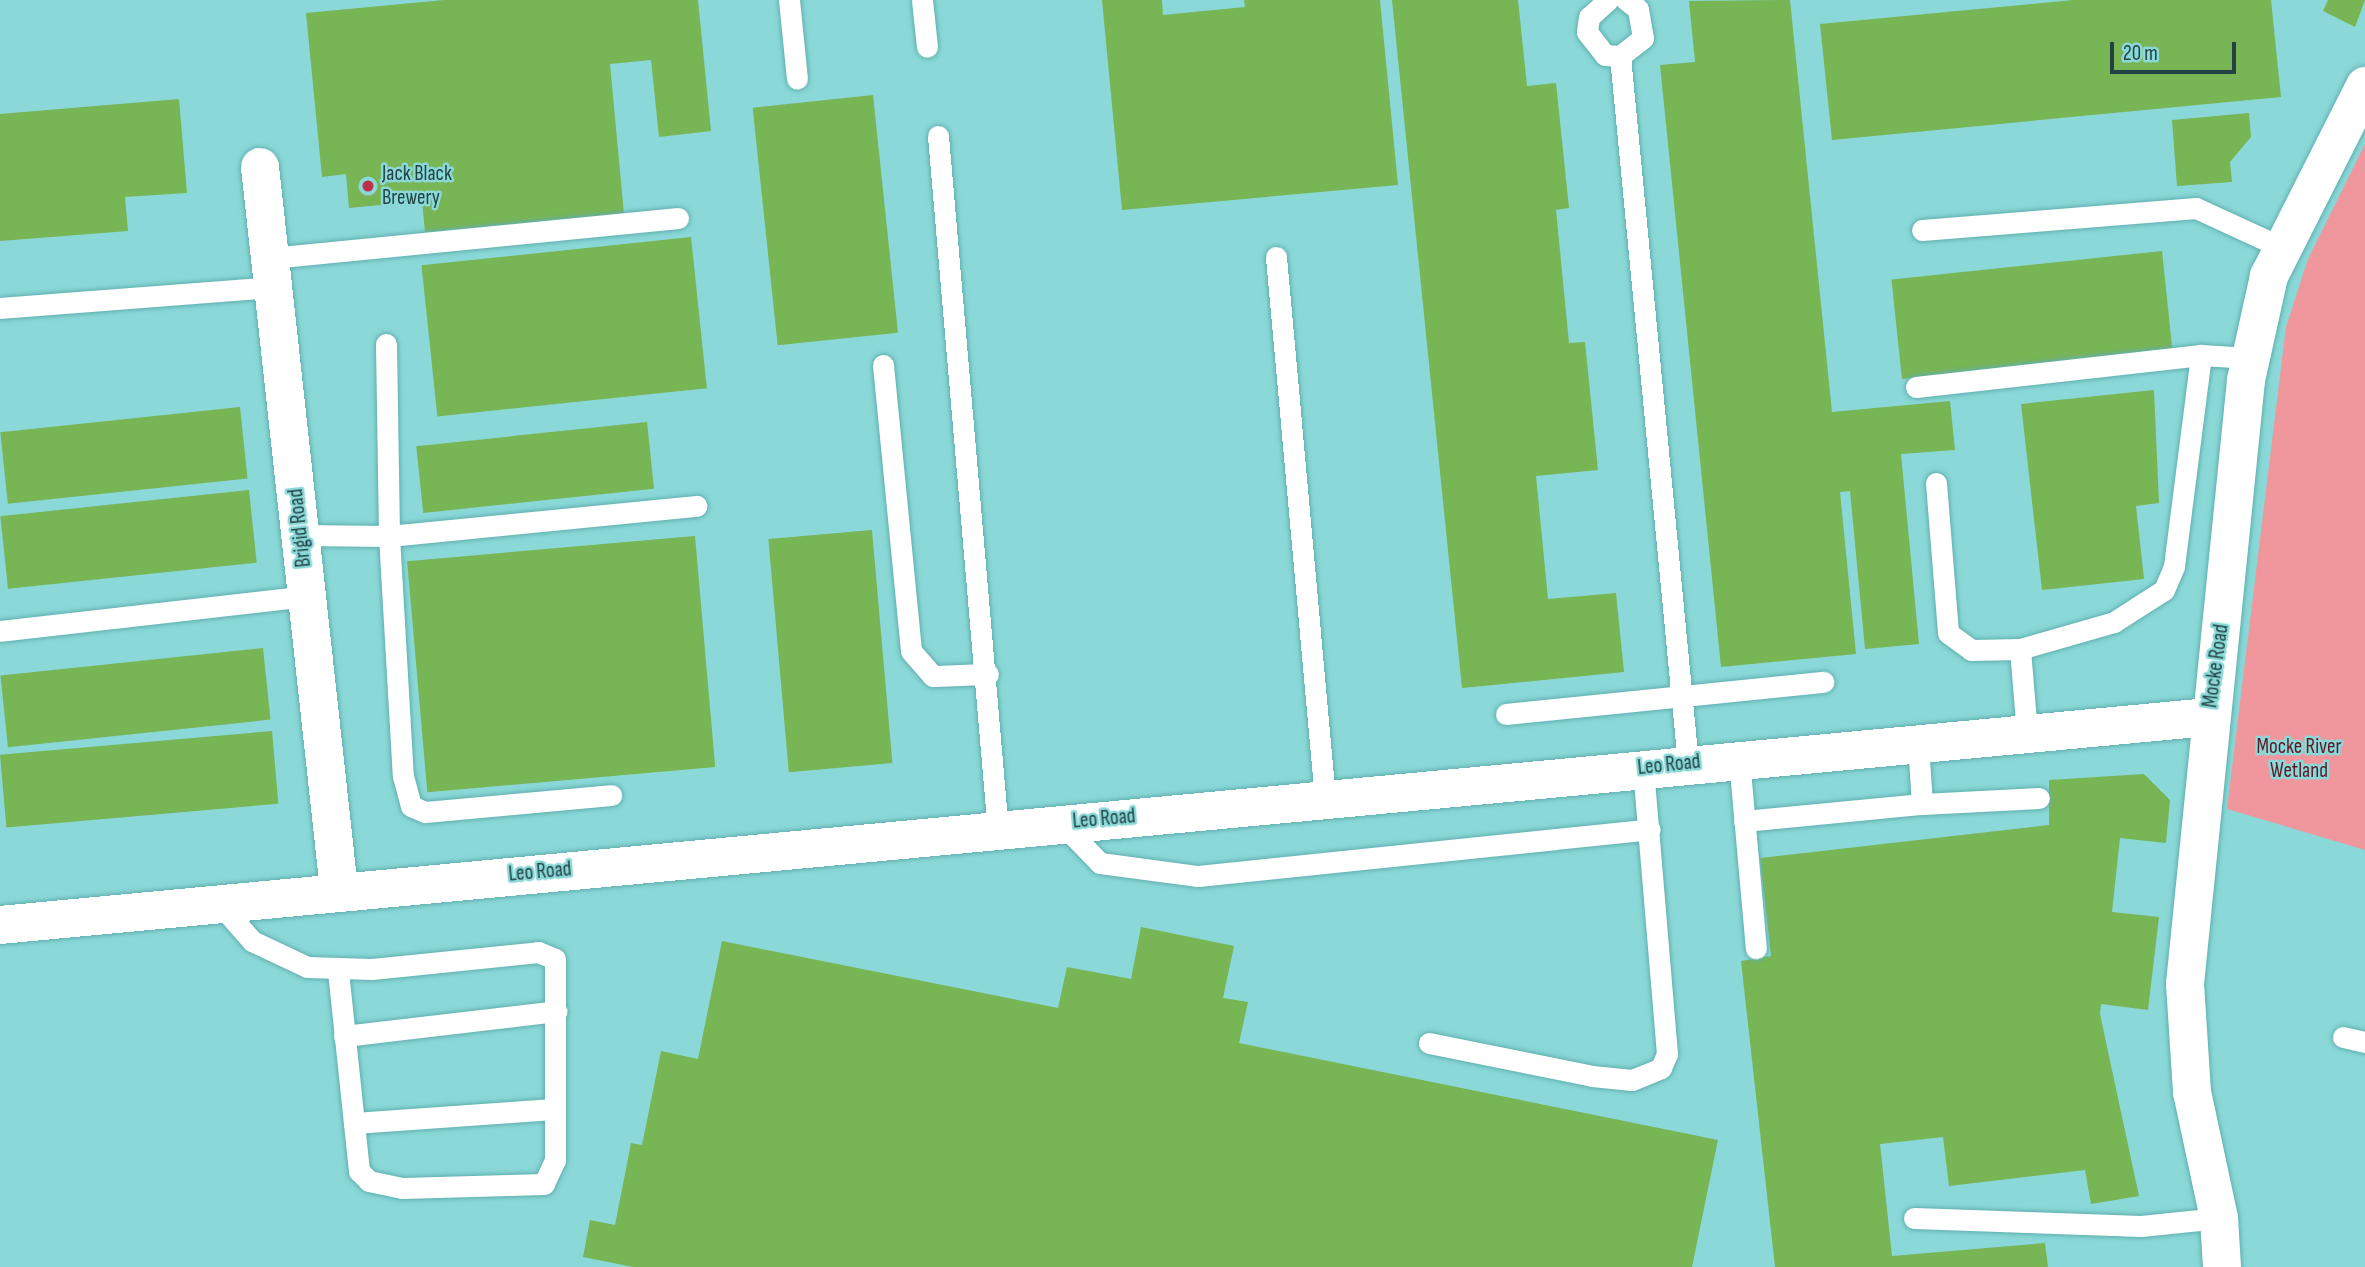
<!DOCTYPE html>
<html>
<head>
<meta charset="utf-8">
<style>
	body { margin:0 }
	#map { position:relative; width:2365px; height:1267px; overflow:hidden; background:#8ad8d8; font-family:"Sofia Sans Condensed",sans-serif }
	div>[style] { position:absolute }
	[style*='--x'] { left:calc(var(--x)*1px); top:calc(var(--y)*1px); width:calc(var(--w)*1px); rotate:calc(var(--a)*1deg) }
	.green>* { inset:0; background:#f0979d }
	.building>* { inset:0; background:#78b555; transform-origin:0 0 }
	.roads { filter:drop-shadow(0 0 2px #61afaf) drop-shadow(0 0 2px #61afaf) }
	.service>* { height:21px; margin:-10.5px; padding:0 10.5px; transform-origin:10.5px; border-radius:10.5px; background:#fff }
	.minor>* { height:38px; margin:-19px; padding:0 19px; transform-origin:19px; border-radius:19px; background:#fff }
	.dots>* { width:19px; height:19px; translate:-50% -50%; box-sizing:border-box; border:4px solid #8ad8d8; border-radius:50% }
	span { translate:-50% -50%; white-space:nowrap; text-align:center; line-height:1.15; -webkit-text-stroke:5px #8ad8d8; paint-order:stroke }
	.poi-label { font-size:21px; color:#224343 }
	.left { translate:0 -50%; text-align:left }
	.street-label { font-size:21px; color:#224343 }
	.park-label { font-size:21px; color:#601724 }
	.scale { position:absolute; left:2110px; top:42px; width:126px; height:32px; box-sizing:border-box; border:4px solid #224343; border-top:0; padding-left:9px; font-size:21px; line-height:24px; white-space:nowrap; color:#224343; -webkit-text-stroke:5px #8ad8d8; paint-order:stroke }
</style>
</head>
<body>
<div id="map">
	<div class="green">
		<div style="clip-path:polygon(2365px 144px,2365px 850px,2227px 809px,2286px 327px,2308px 259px)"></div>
	</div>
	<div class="building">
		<div style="clip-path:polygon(444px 0,698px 0,711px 131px,659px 137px,651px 60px,610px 64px,624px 214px,425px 232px,422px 201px,349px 208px,346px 174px,322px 177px,306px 13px)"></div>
		<div style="clip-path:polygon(1102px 0,1162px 0,1163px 15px,1245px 7px,1244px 0,1380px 0,1398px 185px,1122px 210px)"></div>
		<div style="clip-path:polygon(1392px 0,1518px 0,1527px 86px,1556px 83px,1569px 208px,1556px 210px,1569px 343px,1585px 342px,1598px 470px,1536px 476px,1548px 599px,1616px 593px,1624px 672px,1462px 688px)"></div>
		<div style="clip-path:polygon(1790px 0,1832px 412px,1950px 401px,1955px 450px,1901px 454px,1919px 644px,1865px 649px,1850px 491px,1840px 492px,1856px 654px,1721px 667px,1660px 65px,1695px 62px,1689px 1px)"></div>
		<div style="clip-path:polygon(2073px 0,2271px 0,2281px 97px,1832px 140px,1820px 24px)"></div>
		<div style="clip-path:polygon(2328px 0,2365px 0,2355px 27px,2323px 11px)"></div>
		<div style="left:873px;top:95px;width:239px;height:121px;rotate:84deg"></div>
		<div style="clip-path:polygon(179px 99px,187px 193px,125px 197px,128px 231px,0 241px,0 114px)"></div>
		<div style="clip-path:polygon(2249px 113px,2251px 137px,2230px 162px,2232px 182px,2177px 186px,2172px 120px)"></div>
		<div style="left:691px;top:237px;width:152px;height:271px;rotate:84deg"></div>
		<div style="left:2162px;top:251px;width:100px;height:272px;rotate:84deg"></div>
		<div style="clip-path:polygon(2154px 390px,2159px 503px,2136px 506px,2144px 579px,2042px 590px,2021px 404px)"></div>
		<div style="left:240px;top:407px;width:72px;height:241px;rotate:84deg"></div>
		<div style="left:647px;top:422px;width:67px;height:232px;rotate:84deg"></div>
		<div style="left:249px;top:490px;width:73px;height:250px;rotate:84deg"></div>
		<div style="left:872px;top:530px;width:234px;height:104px;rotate:85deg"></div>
		<div style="left:695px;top:536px;width:232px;height:289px;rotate:85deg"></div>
		<div style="left:263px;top:648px;width:72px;height:264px;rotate:84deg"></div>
		<div style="left:272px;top:731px;width:73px;height:273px;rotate:85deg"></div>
		<div style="clip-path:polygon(2144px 774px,2170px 800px,2166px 843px,2120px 838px,2112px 912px,2159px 917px,2148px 1010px,2101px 1004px,2100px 1014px,2139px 1196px,2091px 1204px,2085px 1170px,1949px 1186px,1943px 1137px,1880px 1144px,1892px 1256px,2045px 1243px,2048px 1267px,1775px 1267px,1741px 961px,1771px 956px,1760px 858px,2049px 825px,2049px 780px)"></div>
		<div style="clip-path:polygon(1141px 927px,1234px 946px,1223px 998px,1248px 1002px,1239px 1043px,1718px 1140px,1692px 1267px,633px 1267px,583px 1257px,590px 1220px,615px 1225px,631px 1143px,642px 1145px,661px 1051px,698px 1059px,722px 941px,1058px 1008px,1067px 967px,1131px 979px)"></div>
	</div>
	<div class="roads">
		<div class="service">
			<div style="--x:789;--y:0;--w:79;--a:84.2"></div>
			<div style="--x:922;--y:0;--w:47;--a:83.9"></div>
			<div style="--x:1608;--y:0;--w:25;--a:138"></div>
			<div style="--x:1589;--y:17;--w:15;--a:98"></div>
			<div style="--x:1587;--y:32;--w:29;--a:52"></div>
			<div style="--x:1605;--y:55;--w:15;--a:4"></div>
			<div style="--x:1620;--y:56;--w:29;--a:-38"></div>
			<div style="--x:1643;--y:38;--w:29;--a:-100"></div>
			<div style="--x:1638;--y:9;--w:15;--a:-143"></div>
			<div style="--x:1620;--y:56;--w:710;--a:84.51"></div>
			<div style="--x:938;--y:136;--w:699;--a:85.07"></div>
			<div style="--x:1922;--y:230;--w:275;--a:-4.6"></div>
			<div style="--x:2196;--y:208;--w:96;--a:24.7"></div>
			<div style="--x:1276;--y:257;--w:544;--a:84.83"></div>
			<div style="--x:271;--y:258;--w:409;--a:-5.6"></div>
			<div style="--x:0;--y:308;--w:275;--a:-4.4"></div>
			<div style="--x:386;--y:344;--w:192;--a:89.1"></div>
			<div style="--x:389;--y:536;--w:240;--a:86.7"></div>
			<div style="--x:403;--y:776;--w:31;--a:75"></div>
			<div style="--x:411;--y:806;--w:15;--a:23"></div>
			<div style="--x:425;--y:812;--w:187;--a:-5.2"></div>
			<div style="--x:883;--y:365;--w:287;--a:84.4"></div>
			<div style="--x:911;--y:651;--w:33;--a:49"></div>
			<div style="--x:933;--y:676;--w:55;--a:-2.1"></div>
			<div style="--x:1916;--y:387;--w:287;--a:-6.4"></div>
			<div style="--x:2201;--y:355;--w:49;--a:3.5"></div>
			<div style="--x:1936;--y:483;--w:150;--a:85.4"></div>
			<div style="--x:1948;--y:633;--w:29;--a:36"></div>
			<div style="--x:1971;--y:650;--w:49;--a:-1.2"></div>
			<div style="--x:301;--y:535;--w:88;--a:0.7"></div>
			<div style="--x:389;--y:536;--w:309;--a:-5.6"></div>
			<div style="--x:0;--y:631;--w:309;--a:-6.5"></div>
			<div style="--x:1506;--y:714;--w:319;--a:-5.8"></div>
			<div style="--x:2027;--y:733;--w:84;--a:-94.8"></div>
			<div style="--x:2020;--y:649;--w:98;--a:-16"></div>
			<div style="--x:2114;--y:622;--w:59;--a:-32.6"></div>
			<div style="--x:2164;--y:590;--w:26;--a:-67"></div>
			<div style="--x:2174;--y:566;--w:213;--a:-82.7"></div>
			<div style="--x:1739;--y:759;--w:190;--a:84.9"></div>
			<div style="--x:1922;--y:804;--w:117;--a:-2.9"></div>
			<div style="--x:1744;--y:821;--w:179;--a:-5.5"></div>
			<div style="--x:1922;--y:804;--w:61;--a:-93.8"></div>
			<div style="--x:1061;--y:823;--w:56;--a:45.7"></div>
			<div style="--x:1100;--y:863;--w:99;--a:7.6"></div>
			<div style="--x:1198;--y:876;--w:454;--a:-5.9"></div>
			<div style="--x:218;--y:902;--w:52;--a:48.9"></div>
			<div style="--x:252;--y:941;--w:61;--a:25.3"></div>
			<div style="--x:307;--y:967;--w:65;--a:1.8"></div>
			<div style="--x:372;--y:969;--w:167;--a:-5.8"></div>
			<div style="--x:538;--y:952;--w:18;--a:22"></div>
			<div style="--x:555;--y:959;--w:201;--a:90"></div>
			<div style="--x:555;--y:1160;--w:26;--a:115"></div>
			<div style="--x:544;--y:1184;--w:142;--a:178.4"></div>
			<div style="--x:402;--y:1188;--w:34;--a:-168"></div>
			<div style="--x:369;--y:1181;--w:14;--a:-135"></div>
			<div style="--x:359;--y:1171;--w:201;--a:-96"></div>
			<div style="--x:344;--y:1036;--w:214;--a:-6.7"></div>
			<div style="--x:2343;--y:1037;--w:23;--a:13"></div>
			<div style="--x:1429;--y:1043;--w:166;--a:11.4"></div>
			<div style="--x:1592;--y:1076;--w:40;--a:5.7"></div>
			<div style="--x:1632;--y:1080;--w:31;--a:-22"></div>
			<div style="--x:1661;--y:1068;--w:15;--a:-67"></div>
			<div style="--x:1667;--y:1054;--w:287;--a:-94.8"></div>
			<div style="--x:354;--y:1123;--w:200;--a:-4"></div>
			<div style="--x:1914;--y:1218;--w:227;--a:2"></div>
			<div style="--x:2141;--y:1226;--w:78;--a:-5.9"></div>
		</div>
		<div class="minor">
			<div style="--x:260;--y:167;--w:727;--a:83.76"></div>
			<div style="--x:0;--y:925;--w:2219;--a:-5.38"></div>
			<div style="--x:2222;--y:1267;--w:49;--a:-93.5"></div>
			<div style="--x:2219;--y:1218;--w:129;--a:-102.1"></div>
			<div style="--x:2192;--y:1092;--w:108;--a:-93.7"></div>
			<div style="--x:2185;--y:984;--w:607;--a:-84.23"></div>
			<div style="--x:2246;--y:380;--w:107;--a:-77.5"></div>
			<div style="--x:2269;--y:276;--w:213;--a:-63.2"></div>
		</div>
	</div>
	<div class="dots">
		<div style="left:368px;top:186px;background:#c1304b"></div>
	</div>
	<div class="poi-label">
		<span class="left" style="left:382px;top:186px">Jack Black<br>Brewery</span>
	</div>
	<div class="street-label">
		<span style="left:300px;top:528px;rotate:-96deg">Brigid Road</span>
		<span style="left:2216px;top:666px;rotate:-82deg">Mocke Road</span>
		<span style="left:1669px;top:765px;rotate:-6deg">Leo Road</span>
		<span style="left:1104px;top:819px;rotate:-5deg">Leo Road</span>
		<span style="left:540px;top:872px;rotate:-5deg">Leo Road</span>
	</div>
	<div class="park-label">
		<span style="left:2299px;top:759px">Mocke River<br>Wetland</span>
	</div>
	<div class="scale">20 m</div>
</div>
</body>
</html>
